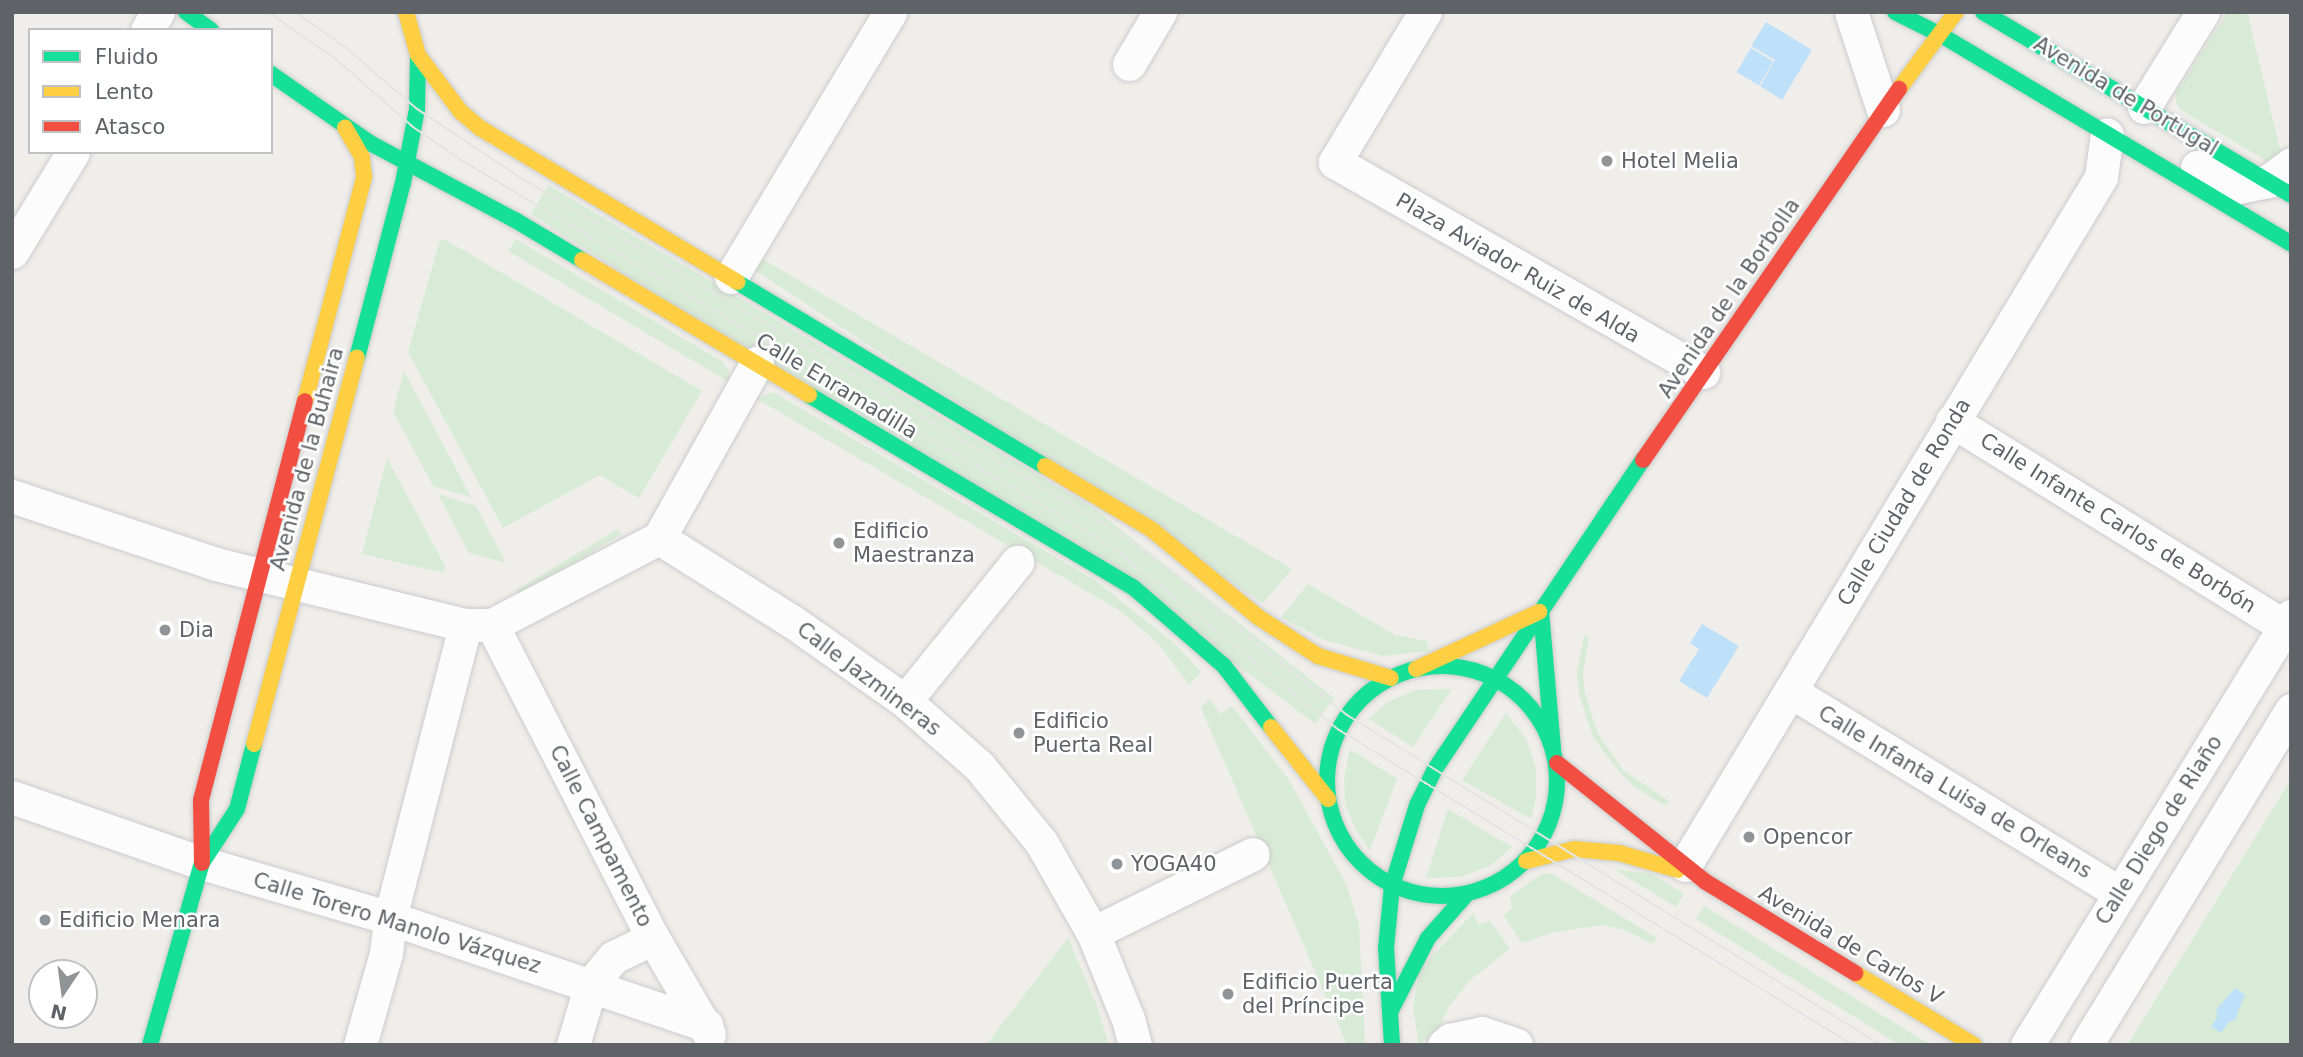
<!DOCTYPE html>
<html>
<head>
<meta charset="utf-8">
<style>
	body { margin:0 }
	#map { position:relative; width:2303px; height:1057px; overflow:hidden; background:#efeeea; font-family:"DejaVu Sans",sans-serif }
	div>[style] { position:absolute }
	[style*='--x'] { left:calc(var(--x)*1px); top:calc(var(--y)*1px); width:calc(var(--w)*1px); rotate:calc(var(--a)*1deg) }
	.green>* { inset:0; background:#d8ebd6; transform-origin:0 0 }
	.water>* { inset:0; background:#bfe0f9; transform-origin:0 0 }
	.roads { filter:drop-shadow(0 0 2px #cbcccc) drop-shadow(0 0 2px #cbcccc) }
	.street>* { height:33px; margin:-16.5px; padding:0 16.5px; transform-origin:16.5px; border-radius:16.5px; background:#fdfcfc }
	.fast>* { height:16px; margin:-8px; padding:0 8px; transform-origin:8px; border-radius:8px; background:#16e098 }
	.fast>.ring { margin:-8px; padding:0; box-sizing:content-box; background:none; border:16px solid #16e098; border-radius:50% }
	.slow>* { height:16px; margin:-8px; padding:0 8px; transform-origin:8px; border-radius:8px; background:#ffcf43 }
	.jam>* { height:16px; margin:-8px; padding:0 8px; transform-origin:8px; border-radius:8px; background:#f24e42 }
	.tram>* { height:2px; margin:-1px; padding:0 1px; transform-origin:1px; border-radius:1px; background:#e4e4e4 }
	.dots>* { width:19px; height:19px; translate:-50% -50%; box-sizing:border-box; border:4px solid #fff; border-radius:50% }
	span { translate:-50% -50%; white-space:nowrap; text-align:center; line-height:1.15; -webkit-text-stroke:5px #fff; paint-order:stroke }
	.street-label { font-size:21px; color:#5f6368 }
	.poi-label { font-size:21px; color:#5f6368 }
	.left { translate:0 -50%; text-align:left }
	.frame { position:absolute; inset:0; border:14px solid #5f6368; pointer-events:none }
	.legend { position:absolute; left:28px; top:28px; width:245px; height:126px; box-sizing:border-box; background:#fff; border:2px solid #bfc1c3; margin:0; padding:9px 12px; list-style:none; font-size:21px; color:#5f6368 }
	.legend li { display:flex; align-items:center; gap:14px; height:35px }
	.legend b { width:35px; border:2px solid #bfc1c3 }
	.north { position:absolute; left:28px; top:959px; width:70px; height:70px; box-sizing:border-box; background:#fff; border:2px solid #bfc1c3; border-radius:50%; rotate:193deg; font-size:19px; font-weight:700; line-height:28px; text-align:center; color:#5f6368 }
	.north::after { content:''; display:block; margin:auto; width:24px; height:32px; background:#919496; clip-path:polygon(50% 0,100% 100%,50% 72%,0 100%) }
</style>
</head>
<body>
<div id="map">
	<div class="green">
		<div style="clip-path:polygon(2228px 12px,2248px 15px,2281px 154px,2270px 163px,2181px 110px,2176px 102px,2176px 93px)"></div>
		<div style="clip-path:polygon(548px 185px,1092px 507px,1334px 698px,1315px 724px,1251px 675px,531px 214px)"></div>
		<div style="clip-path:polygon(516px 239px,723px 362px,729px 371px,729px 382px,508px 251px)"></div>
		<div style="clip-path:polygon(440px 240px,446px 240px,702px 391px,639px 498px,600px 475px,503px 528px,408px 352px)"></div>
		<div style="clip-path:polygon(759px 257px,1292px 569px,1263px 603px,756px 271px)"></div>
		<div style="clip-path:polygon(404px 371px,471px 497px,433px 486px,393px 411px)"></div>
		<div style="clip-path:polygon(773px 392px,1096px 581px,1174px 643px,1201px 672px,1189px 685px,1158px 643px,1119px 610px,757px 399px)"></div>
		<div style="clip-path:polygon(387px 458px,445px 566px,444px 573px,362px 554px)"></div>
		<div style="clip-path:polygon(438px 494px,476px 506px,506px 563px,469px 553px)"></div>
		<div style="left:618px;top:529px;width:6px;height:119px;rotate:59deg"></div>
		<div style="clip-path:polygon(1308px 584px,1395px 635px,1427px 641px,1429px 651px,1383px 656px,1324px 640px,1281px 617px)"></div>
		<div style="clip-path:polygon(1584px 635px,1589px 636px,1583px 673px,1585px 694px,1598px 734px,1623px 770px,1669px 801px,1666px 806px,1636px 788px,1620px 773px,1593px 737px,1579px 694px,1577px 673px)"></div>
		<div style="clip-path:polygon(1452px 689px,1413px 747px,1369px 719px,1388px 702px,1415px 690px)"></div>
		<div style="clip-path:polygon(1209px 699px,1221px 714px,1232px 706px,1289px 780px,1346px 884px,1359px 924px,1365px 1045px,1347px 1045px,1201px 708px)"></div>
		<div style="clip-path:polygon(1506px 713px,1526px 739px,1536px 769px,1536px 798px,1531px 819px,1462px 780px)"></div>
		<div style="clip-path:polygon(1350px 749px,1397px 779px,1370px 850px,1355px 829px,1345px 803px,1344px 777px)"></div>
		<div style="clip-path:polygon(2291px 779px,2291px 1045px,2131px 1045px,2130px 1041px)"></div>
		<div style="clip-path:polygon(1448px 809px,1512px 847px,1490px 866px,1460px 877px,1426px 878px)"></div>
		<div style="clip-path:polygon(1614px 869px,1652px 874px,1684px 894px,1676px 907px)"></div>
		<div style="clip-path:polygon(1543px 873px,1552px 874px,1657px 938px,1652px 944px,1625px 930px,1602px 925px,1551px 933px,1522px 943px,1503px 915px,1512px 909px,1510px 897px)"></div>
		<div style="clip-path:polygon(1704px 906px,1931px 1045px,1900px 1045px,1696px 919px)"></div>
		<div style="clip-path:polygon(1473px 913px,1478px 924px,1490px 921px,1510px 949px,1470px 980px,1450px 1005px,1438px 1030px,1419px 1045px,1413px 1006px,1420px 969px)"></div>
		<div style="clip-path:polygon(1068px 938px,1097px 1006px,1109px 1045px,986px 1045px)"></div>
	</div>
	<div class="water">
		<div style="clip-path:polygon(1766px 22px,1812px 50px,1782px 100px,1760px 86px,1775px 60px,1751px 46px)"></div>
		<div style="left:1751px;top:48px;width:26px;height:28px;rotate:31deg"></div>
		<div style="clip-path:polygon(1702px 624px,1739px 646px,1707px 698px,1679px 681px,1699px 649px,1690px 643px)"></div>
		<div style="clip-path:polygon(2235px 988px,2245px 995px,2235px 1020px,2229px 1022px,2221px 1033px,2211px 1027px,2218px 1016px,2216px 1010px)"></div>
	</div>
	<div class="roads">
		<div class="street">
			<div style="--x:1425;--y:12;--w:175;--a:121"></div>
			<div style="--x:1335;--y:162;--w:424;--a:29.7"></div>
			<div style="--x:1851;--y:12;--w:103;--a:71.9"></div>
			<div style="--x:147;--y:30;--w:21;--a:-59"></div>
			<div style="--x:1129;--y:64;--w:61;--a:-59.2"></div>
			<div style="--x:2144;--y:107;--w:112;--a:-58.2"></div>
			<div style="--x:2197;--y:167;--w:42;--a:30.3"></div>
			<div style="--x:2233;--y:188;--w:36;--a:-11"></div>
			<div style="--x:2268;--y:181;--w:29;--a:-36"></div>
			<div style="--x:12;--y:252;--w:117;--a:-58.6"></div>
			<div style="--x:731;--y:277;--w:309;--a:-59"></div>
			<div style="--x:1952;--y:421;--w:390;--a:31.7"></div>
			<div style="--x:12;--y:496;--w:215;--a:18.4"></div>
			<div style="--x:216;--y:564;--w:256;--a:13.8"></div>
			<div style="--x:465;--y:625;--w:27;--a:0"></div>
			<div style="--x:492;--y:625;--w:188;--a:-27.5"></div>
			<div style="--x:659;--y:538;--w:201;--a:-60.8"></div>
			<div style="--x:659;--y:538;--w:158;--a:32.1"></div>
			<div style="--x:793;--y:622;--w:137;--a:35.2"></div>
			<div style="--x:905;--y:701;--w:98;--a:41.3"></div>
			<div style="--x:979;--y:766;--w:98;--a:50.8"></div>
			<div style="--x:1041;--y:842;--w:105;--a:60.3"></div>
			<div style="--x:1093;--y:933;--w:93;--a:67.9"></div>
			<div style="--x:1128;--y:1019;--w:27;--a:75"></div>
			<div style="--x:492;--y:625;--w:352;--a:62.8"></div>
			<div style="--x:653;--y:938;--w:111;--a:59.7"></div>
			<div style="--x:1790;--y:691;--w:387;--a:31.5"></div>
			<div style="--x:905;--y:701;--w:179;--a:-51.1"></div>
			<div style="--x:12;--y:797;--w:201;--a:19.2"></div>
			<div style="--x:202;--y:863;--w:196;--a:16.3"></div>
			<div style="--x:390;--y:918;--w:334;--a:18.7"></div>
			<div style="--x:1685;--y:865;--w:804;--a:-58.84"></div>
			<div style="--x:2101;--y:177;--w:43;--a:-82.1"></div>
			<div style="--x:1093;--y:933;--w:178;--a:-26.3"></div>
			<div style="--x:360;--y:1045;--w:96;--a:-74.2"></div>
			<div style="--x:386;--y:953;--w:35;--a:-83"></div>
			<div style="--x:390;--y:918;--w:302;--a:-75.6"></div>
			<div style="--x:573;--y:1045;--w:64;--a:-73.6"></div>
			<div style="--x:591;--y:984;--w:35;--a:-50"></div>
			<div style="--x:614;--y:957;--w:43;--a:-26"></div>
			<div style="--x:1444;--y:1045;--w:8;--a:-40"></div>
			<div style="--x:1450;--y:1040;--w:33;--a:-12"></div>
			<div style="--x:1482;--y:1033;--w:36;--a:19"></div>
			<div style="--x:2027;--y:1045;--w:504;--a:-58.39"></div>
			<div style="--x:2086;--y:1045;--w:393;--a:-58.5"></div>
		</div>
		<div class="fast">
			<div style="--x:186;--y:12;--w:31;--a:36"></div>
			<div style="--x:1895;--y:12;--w:51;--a:26.6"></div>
			<div style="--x:1941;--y:35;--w:408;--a:30.8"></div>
			<div style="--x:1983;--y:12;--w:358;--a:30.7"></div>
			<div style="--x:271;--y:74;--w:121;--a:34.9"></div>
			<div style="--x:370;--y:143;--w:164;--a:28"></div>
			<div style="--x:515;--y:220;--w:78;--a:30.8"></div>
			<div style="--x:737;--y:282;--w:359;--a:30.9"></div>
			<div style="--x:357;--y:358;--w:181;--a:-75.3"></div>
			<div style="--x:403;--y:183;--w:75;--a:-79.3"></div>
			<div style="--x:417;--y:109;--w:54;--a:-88.9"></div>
			<div style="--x:809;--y:395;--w:378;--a:30.7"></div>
			<div style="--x:1134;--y:588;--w:119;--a:40.9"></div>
			<div style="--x:1224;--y:666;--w:77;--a:52.4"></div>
			<div style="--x:1541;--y:611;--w:138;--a:85"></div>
			<div class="ring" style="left:1327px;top:666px;width:214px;height:214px"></div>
			<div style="--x:1390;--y:1012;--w:83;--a:-62.8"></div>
			<div style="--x:1428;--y:938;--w:57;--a:-48.5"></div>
			<div style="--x:150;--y:1045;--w:189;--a:-74.1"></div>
			<div style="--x:202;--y:863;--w:64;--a:-57.1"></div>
			<div style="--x:237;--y:809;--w:67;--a:-75.3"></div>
			<div style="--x:1392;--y:1045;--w:97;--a:-93.5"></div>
			<div style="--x:1386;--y:948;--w:62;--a:-84.5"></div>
			<div style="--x:1392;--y:886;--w:85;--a:-72.8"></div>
			<div style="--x:1417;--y:805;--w:40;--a:-63.4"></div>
			<div style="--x:1435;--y:769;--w:372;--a:-56.1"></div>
		</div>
		<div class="slow">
			<div style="--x:406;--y:12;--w:45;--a:74.4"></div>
			<div style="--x:418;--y:55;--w:71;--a:53"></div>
			<div style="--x:461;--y:112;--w:25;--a:40"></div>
			<div style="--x:480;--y:128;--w:300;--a:30.9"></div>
			<div style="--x:1899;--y:89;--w:96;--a:-53.5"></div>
			<div style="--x:582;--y:260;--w:264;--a:30.7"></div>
			<div style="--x:305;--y:401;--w:232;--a:-75.2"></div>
			<div style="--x:364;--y:177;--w:20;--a:-96"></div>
			<div style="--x:362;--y:157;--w:34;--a:-120"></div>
			<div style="--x:1045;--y:466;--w:123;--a:30.7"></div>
			<div style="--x:1151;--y:529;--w:139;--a:39.4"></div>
			<div style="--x:1258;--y:617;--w:72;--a:33"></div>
			<div style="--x:1318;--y:656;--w:76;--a:16.8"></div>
			<div style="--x:1416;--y:669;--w:136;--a:-24.9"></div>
			<div style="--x:1271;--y:727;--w:92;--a:51.6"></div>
			<div style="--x:254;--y:744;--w:400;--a:-75.1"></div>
			<div style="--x:1526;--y:861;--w:49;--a:-14"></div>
			<div style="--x:1574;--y:849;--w:45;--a:5.1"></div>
			<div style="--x:1619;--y:853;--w:61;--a:16.1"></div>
			<div style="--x:1855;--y:973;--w:139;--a:31.2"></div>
		</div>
		<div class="jam">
			<div style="--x:1643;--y:460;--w:451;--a:-55.4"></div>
			<div style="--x:1557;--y:763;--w:191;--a:38.6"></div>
			<div style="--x:1706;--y:882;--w:175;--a:31.4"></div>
			<div style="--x:202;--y:863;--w:63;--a:-90.9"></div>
			<div style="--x:201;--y:800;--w:412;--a:-75.4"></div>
		</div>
	</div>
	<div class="tram">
		<div style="--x:268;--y:12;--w:84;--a:34.8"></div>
		<div style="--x:337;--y:60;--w:101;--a:41.4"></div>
		<div style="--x:413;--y:127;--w:58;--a:34.5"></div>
		<div style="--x:461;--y:160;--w:757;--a:30.73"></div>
		<div style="--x:1112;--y:547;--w:292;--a:38.9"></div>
		<div style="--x:1339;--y:730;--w:603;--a:31.5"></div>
		<div style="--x:295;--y:12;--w:61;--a:35"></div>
		<div style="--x:345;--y:47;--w:95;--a:40.7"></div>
		<div style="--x:417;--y:109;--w:125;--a:33.6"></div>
		<div style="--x:521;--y:178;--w:695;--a:30.7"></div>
		<div style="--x:1119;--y:533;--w:77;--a:36"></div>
		<div style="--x:1181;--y:578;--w:90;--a:40.9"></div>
		<div style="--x:1249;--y:637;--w:125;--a:38.5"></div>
		<div style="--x:1347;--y:715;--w:628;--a:31.72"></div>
	</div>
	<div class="dots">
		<div style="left:1607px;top:161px;background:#919496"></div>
		<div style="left:839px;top:543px;background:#919496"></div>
		<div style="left:165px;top:630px;background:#919496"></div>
		<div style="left:1019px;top:733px;background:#919496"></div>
		<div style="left:1749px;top:837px;background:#919496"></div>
		<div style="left:1117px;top:864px;background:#919496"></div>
		<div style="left:45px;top:920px;background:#919496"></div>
		<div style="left:1228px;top:994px;background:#919496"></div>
	</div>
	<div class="street-label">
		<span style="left:2126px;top:96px;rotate:31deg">Avenida de Portugal</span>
		<span style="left:1518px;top:268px;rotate:30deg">Plaza Aviador Ruiz de Alda</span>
		<span style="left:1729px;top:298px;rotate:-56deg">Avenida de la Borbolla</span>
		<span style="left:837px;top:386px;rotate:31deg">Calle Enramadilla</span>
		<span style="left:307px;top:459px;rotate:-75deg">Avenida de la Buhaira</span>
		<span style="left:1904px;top:502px;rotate:-59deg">Calle Ciudad de Ronda</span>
		<span style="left:2118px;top:523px;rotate:32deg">Calle Infante Carlos de Borbón</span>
		<span style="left:869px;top:679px;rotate:37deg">Calle Jazmineras</span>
		<span style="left:1955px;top:792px;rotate:31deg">Calle Infanta Luisa de Orleans</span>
		<span style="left:2159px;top:830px;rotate:-58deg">Calle Diego de Riaño</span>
		<span style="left:601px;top:836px;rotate:63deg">Calle Campamento</span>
		<span style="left:397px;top:923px;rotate:17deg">Calle Torero Manolo Vázquez</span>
		<span style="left:1851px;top:945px;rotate:31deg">Avenida de Carlos V</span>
	</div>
	<div class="poi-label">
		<span class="left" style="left:1621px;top:161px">Hotel Melia</span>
		<span class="left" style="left:853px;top:543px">Edificio<br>Maestranza</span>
		<span class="left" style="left:179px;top:630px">Dia</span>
		<span class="left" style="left:1033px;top:733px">Edificio<br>Puerta Real</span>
		<span class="left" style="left:1763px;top:837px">Opencor</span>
		<span class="left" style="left:1131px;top:864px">YOGA40</span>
		<span class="left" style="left:59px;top:920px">Edificio Menara</span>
		<span class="left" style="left:1242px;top:994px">Edificio Puerta<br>del Príncipe</span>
	</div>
	<div class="frame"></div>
	<ul class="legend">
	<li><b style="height:9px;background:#16e098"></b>Fluido</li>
	<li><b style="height:9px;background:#ffcf43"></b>Lento</li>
	<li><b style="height:9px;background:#f24e42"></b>Atasco</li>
	</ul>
	<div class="north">N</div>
</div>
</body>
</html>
